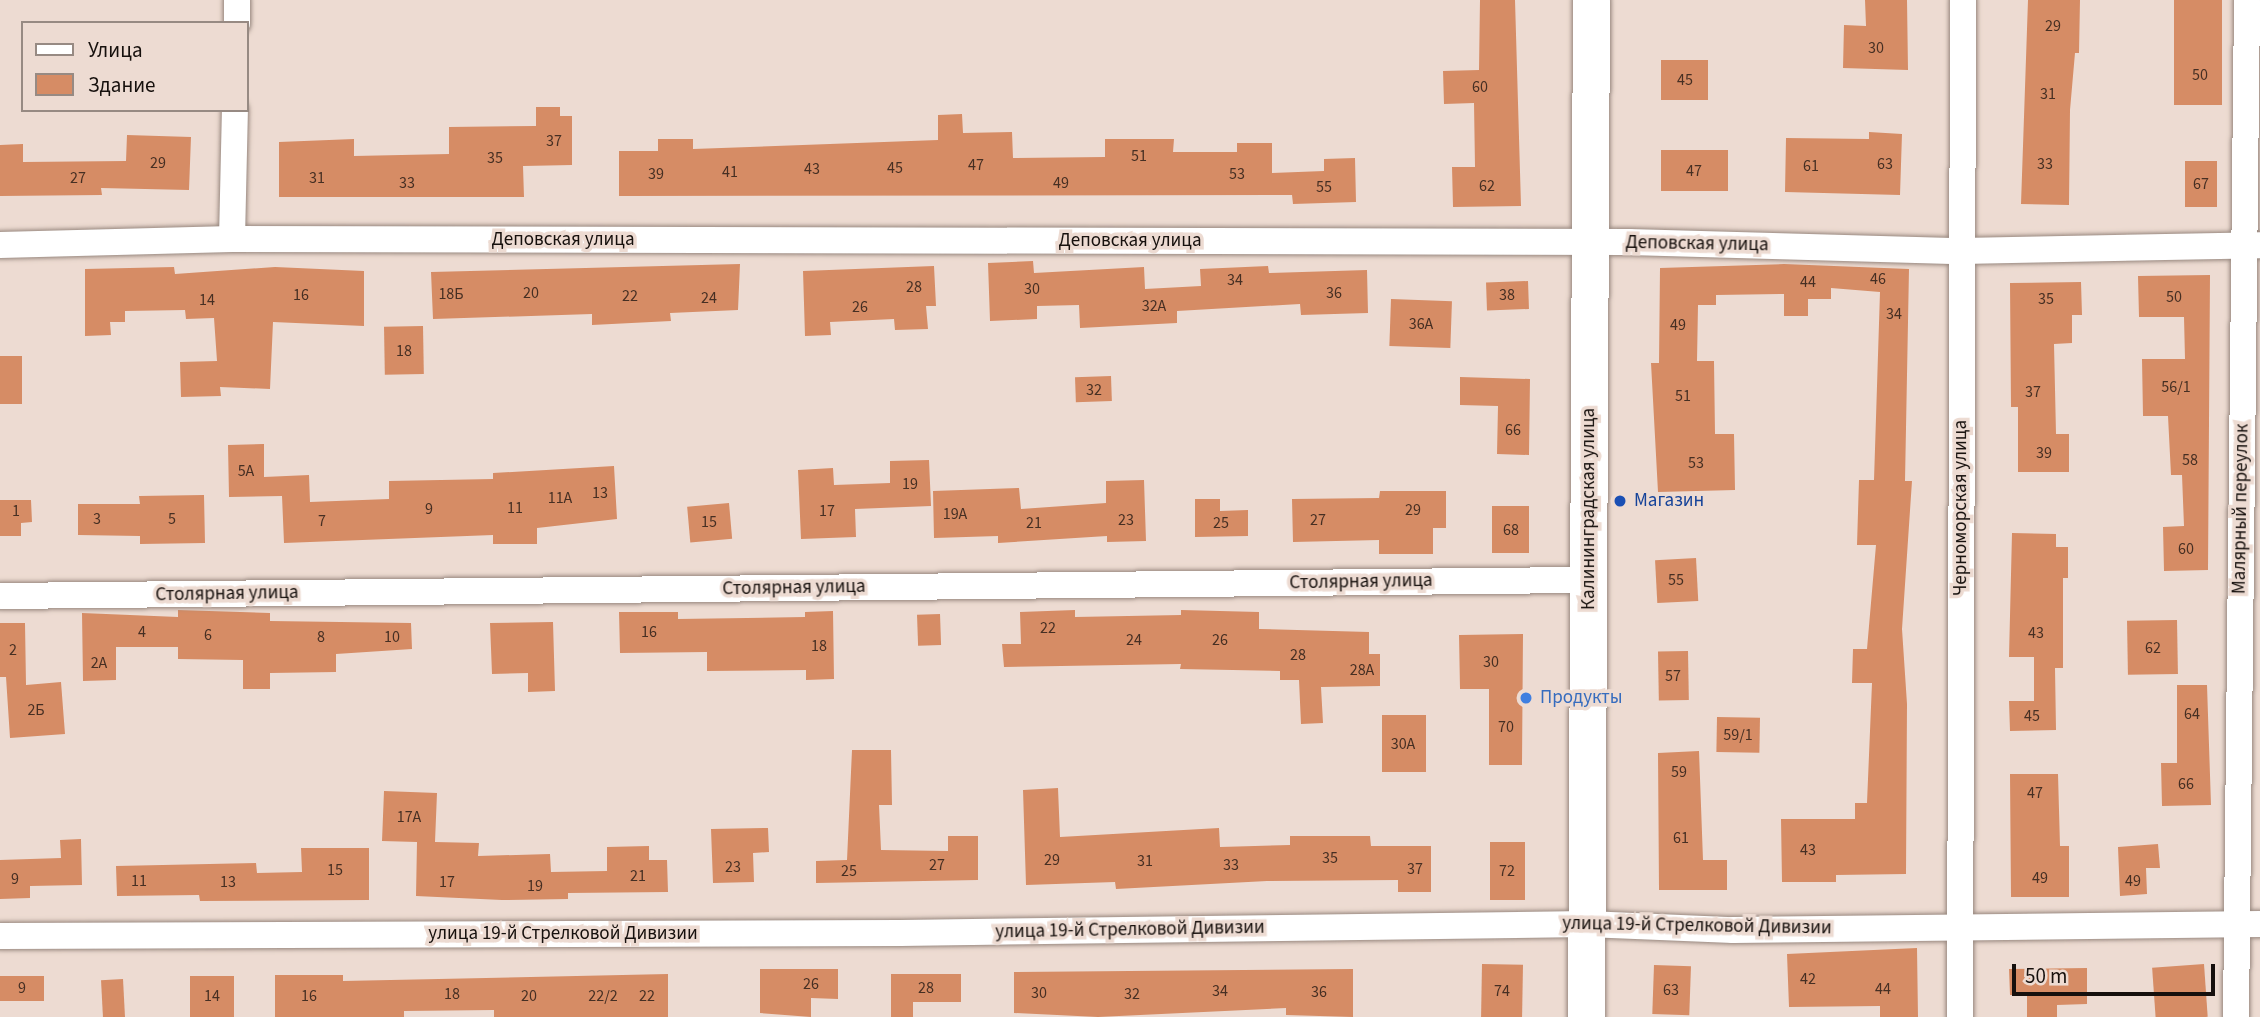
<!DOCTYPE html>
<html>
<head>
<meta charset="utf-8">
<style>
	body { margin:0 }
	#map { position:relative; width:2260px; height:1017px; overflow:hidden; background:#eddbd2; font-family:"Source Sans 3",sans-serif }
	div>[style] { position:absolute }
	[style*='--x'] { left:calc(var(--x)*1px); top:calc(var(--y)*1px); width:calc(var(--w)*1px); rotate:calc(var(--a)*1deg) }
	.building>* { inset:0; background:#d68c65; transform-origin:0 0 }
	.roads { filter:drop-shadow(0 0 2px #98887f) drop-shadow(0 0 2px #98887f) }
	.minor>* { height:26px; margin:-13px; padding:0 13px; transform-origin:13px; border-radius:13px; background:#fff }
	.secondary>* { height:37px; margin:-18.5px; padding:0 18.5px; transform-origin:18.5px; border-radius:18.5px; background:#fff }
	.dots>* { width:19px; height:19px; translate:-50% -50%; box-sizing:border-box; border:4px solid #eddbd2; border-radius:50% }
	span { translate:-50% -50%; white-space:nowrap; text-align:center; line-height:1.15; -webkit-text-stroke:7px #eddbd2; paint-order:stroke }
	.number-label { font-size:16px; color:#462f23 }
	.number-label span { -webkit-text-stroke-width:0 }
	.street-label { font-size:19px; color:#16100d }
	.transit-label { font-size:19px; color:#164399 }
	.left { translate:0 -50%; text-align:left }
	.shop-label { font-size:19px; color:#366cbe }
	.legend { position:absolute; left:21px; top:21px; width:228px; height:91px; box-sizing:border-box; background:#eddbd2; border:2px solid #978a83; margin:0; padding:9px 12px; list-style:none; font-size:21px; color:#16100d }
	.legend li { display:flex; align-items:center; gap:14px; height:35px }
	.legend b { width:35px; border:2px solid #978a83 }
	.scale { position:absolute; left:2012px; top:964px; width:203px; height:32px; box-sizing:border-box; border:4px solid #16100d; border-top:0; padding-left:9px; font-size:21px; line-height:24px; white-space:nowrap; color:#16100d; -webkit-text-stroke:5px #eddbd2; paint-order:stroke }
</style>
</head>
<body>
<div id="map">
	<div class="building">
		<div style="clip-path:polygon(1480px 0,1515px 0,1521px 206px,1453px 207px,1452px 167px,1475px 167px,1474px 103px,1444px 104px,1443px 71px,1479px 70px)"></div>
		<div style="clip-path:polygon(1865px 0,1907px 0,1908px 70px,1843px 68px,1844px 25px,1866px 26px)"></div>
		<div style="clip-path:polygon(2028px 0,2080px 0,2079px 53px,2075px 53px,2070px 110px,2069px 205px,2021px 204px)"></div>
		<div style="left:2174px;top:0;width:48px;height:105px"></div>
		<div style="left:1661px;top:60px;width:47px;height:40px"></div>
		<div style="clip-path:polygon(536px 107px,560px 107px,560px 116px,572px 116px,572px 165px,523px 166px,524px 197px,279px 197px,279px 142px,354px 139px,354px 156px,449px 154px,449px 127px,536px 126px)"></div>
		<div style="clip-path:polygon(962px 114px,963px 133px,1012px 132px,1013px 158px,1105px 157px,1105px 139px,1174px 139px,1173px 152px,1237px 152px,1237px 143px,1272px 143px,1272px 173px,1324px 171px,1324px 159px,1355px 158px,1356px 202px,1293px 204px,1292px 195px,619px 196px,619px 151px,658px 151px,658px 139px,693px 139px,693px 149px,938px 140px,938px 115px)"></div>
		<div style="clip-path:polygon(1869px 132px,1902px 134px,1900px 195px,1785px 192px,1786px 138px,1869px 139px)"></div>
		<div style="clip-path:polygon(127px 135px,191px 137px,189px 190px,101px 188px,102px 195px,0 196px,0 145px,23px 144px,23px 162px,126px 161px)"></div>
		<div style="left:1661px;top:150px;width:67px;height:41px"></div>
		<div style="left:2185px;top:161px;width:32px;height:46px"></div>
		<div style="clip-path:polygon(1033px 261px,1034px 273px,1144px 267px,1145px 289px,1201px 286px,1200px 269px,1268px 266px,1269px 273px,1367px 270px,1368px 313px,1301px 315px,1300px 304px,1177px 311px,1177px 323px,1080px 328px,1079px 305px,1037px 306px,1037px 319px,990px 321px,988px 263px)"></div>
		<div style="clip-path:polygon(740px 264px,738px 310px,670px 313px,671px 321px,592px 325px,592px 314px,433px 319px,431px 272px)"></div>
		<div style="clip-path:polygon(1784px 264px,1909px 269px,1905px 481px,1912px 481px,1902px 629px,1907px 704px,1906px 874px,1836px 875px,1836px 882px,1782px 882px,1781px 819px,1855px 819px,1855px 803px,1867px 803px,1872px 683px,1852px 683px,1853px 649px,1867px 649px,1876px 545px,1857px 545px,1859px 480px,1874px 480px,1880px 292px,1831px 288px,1831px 299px,1808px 299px,1808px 316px,1784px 316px,1784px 294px,1716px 295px,1716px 305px,1698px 305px,1697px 361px,1714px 361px,1715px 434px,1734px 434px,1735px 490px,1658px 492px,1651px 363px,1659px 363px,1660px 268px)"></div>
		<div style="clip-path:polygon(934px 266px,936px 306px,926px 306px,928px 329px,895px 330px,894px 319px,830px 322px,831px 335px,805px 336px,803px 271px)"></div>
		<div style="clip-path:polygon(174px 267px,175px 274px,275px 267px,364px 271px,364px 326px,273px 322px,270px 389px,220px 387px,221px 396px,181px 397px,180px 362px,217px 361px,214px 318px,186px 319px,185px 310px,125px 311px,125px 322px,110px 322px,111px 335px,85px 336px,85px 269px)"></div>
		<div style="clip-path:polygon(2210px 275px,2208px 570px,2164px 571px,2163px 527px,2184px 526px,2182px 475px,2171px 475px,2168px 416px,2143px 416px,2142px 359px,2185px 359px,2184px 317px,2139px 317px,2138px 276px)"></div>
		<div style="left:1528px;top:281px;width:28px;height:42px;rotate:88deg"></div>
		<div style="clip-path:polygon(2081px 282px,2082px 315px,2072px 315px,2072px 343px,2054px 344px,2056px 434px,2069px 434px,2069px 472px,2018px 472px,2018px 407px,2011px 407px,2010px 283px)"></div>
		<div style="left:1391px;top:299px;width:61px;height:47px;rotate:2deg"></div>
		<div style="left:423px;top:326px;width:48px;height:39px;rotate:89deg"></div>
		<div style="left:0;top:356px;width:22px;height:48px"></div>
		<div style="left:1111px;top:376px;width:25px;height:36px;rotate:88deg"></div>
		<div style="clip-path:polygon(1460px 377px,1530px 379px,1529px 455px,1497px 454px,1498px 406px,1460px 405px)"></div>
		<div style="clip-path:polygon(264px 444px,264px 477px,309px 475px,310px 502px,389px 499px,389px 481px,493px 479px,493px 473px,614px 466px,617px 519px,537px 528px,537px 544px,493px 544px,493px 535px,284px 543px,282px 496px,229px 497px,228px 445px)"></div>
		<div style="clip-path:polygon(929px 460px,931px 506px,855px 509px,856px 537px,801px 539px,798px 470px,833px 468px,834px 485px,890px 483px,890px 461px)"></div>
		<div style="clip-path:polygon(1144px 480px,1146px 541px,1107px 542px,1107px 536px,998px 543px,998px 536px,934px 538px,933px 491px,1019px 488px,1021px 509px,1106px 503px,1106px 481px)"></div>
		<div style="clip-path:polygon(1380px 491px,1446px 491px,1446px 528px,1433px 528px,1433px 554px,1379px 554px,1379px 540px,1293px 542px,1292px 499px,1379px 498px)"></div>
		<div style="clip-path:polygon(204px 495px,205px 543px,140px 544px,140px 536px,78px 535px,78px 504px,140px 504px,139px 496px)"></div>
		<div style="clip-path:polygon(1195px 499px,1220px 499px,1220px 511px,1248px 510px,1248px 536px,1195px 537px)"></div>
		<div style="clip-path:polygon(0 500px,31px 500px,32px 522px,21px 523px,21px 536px,0 536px)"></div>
		<div style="left:729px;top:503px;width:36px;height:42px;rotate:85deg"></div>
		<div style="left:1492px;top:506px;width:37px;height:47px"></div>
		<div style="clip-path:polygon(2012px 533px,2056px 534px,2056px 547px,2068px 547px,2068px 578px,2063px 578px,2063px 668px,2055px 668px,2056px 730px,2010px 731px,2009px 701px,2034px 701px,2034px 657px,2009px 657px)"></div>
		<div style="left:1696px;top:558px;width:43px;height:41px;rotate:87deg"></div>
		<div style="clip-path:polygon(178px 610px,270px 613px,270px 621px,411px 623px,412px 649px,336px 654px,336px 672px,270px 673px,270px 689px,243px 689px,243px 660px,178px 659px,178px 647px,116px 647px,116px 680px,83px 681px,82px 613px,178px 617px)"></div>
		<div style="clip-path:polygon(1075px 610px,1075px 617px,1181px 615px,1181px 610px,1259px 612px,1259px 629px,1369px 632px,1369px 654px,1380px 654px,1380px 686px,1321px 687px,1323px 723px,1301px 724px,1299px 680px,1280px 680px,1280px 671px,1180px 669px,1181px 664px,1004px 667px,1002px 644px,1021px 644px,1020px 612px)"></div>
		<div style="clip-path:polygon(833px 611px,834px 679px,806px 680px,806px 670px,707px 671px,707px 652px,620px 653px,619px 612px,678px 612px,678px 619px,805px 617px,805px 612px)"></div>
		<div style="left:940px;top:614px;width:31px;height:23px;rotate:88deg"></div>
		<div style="left:2177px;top:620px;width:54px;height:50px;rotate:89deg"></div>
		<div style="clip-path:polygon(553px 622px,555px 691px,528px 692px,528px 673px,492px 674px,490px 623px)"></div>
		<div style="clip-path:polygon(0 623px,25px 623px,26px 685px,61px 682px,65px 734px,10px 738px,6px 677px,0 677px)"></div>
		<div style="clip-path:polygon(1523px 634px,1522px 765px,1489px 765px,1489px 689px,1460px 689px,1459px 635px)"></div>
		<div style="left:1688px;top:651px;width:49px;height:30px;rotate:89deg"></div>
		<div style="clip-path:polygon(2177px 685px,2207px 685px,2211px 805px,2162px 806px,2161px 763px,2177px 763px)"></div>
		<div style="left:1382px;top:715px;width:44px;height:57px"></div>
		<div style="left:1717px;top:717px;width:43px;height:35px;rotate:1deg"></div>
		<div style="clip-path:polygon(852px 750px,891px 750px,892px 805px,879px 805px,881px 850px,948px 851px,948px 836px,978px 836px,978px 880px,816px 883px,816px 861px,847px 860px)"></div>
		<div style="clip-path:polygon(1699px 751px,1703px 860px,1727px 860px,1727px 890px,1659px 890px,1658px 753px)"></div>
		<div style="clip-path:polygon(2010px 774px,2058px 774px,2060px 846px,2069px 846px,2069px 897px,2011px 897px)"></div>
		<div style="clip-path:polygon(1058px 788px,1060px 837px,1219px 828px,1220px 847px,1290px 845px,1290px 836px,1370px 836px,1371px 846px,1431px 846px,1431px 892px,1398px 892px,1398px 880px,1267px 881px,1116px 889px,1115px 882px,1026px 885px,1023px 790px)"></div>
		<div style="clip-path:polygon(384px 791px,437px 793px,435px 842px,479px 843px,478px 856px,550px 854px,551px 872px,607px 871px,607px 847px,649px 846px,649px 860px,667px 860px,668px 892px,568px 893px,568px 899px,502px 900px,416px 896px,417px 842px,382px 841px)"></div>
		<div style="clip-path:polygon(768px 828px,769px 852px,753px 853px,754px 882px,713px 883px,711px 829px)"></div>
		<div style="clip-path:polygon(81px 839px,82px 885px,30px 886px,30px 898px,0 899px,0 860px,61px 858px,60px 840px)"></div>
		<div style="left:1490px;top:842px;width:35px;height:58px"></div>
		<div style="clip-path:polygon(2158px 844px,2160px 868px,2146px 868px,2147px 894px,2120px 896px,2118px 847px)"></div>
		<div style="clip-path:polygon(301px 848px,369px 848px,369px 900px,200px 901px,199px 895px,117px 896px,116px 866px,256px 863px,257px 873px,302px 872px)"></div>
		<div style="clip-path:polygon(1917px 948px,1918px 1017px,1880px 1017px,1880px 1006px,1789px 1007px,1787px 954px)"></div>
		<div style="left:1482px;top:964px;width:41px;height:53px;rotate:1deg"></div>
		<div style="left:2204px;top:964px;width:53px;height:52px;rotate:86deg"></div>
		<div style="left:1654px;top:965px;width:37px;height:49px;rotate:2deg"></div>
		<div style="clip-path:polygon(2087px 968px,2087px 1004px,2057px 1005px,2057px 1017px,2027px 1017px,2027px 995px,2010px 995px,2009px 969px)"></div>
		<div style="clip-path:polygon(760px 969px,838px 969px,838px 999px,811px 998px,811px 1017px,760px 1013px)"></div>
		<div style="clip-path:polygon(1353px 969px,1353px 1017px,1286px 1015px,1286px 1008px,1098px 1017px,1014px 1013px,1014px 972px)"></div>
		<div style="clip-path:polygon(668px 974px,668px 1017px,494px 1017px,494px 1010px,404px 1011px,404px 1017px,275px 1017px,275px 975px,343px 975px,343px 981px)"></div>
		<div style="clip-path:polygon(891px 974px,961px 974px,961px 1002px,913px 1002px,913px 1017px,891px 1017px)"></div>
		<div style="left:0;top:976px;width:44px;height:25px"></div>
		<div style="left:190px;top:976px;width:44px;height:41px"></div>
		<div style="left:123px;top:979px;width:38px;height:22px;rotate:87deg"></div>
	</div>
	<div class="roads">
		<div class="minor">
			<div style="--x:237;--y:23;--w:23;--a:-90"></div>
			<div style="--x:232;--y:239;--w:129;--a:-88.7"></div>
			<div style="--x:0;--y:245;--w:232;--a:-1.5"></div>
			<div style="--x:232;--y:239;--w:1397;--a:0.12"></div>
			<div style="--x:1629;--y:242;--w:332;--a:1.6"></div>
			<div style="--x:1961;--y:251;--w:299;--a:-1.1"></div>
			<div style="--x:0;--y:596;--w:1589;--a:-0.58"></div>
			<div style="--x:0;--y:936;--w:900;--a:-0.19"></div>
			<div style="--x:900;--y:933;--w:687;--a:-0.75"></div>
			<div style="--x:1587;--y:924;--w:146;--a:2.4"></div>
			<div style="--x:1733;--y:930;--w:527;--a:-0.65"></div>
			<div style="--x:1960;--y:1017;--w:1017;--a:-89.83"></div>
			<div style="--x:2236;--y:1017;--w:1017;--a:-89.38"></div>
		</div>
		<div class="secondary">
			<div style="--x:1586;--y:1017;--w:1017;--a:-89.72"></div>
		</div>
	</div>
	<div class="dots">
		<div style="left:1620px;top:501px;background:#1a4fb4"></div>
		<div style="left:1526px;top:698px;background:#3f7fe0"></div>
	</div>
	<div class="number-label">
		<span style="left:2053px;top:26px">29</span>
		<span style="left:1876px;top:48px">30</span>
		<span style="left:2200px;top:75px">50</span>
		<span style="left:1685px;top:80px">45</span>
		<span style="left:1480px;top:87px">60</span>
		<span style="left:2048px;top:94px">31</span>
		<span style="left:554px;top:141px">37</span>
		<span style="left:1139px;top:156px">51</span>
		<span style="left:495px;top:158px">35</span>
		<span style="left:158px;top:163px">29</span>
		<span style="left:1885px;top:164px">63</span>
		<span style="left:2045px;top:164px">33</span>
		<span style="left:976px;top:165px">47</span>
		<span style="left:1811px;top:166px">61</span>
		<span style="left:895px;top:168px">45</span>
		<span style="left:812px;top:169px">43</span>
		<span style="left:1694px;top:171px">47</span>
		<span style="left:730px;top:172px">41</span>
		<span style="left:656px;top:174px">39</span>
		<span style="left:1237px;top:174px">53</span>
		<span style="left:78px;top:178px">27</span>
		<span style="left:317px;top:178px">31</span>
		<span style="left:407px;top:183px">33</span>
		<span style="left:1061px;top:183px">49</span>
		<span style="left:2201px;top:184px">67</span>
		<span style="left:1487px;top:186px">62</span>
		<span style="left:1324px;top:187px">55</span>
		<span style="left:1878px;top:279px">46</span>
		<span style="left:1235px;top:280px">34</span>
		<span style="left:1808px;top:282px">44</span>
		<span style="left:914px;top:287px">28</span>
		<span style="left:1032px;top:289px">30</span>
		<span style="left:531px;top:293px">20</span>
		<span style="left:1334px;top:293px">36</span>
		<span style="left:451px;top:294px">18Б</span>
		<span style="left:301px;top:295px">16</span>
		<span style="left:1507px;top:295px">38</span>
		<span style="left:630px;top:296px">22</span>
		<span style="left:2174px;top:297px">50</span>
		<span style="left:709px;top:298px">24</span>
		<span style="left:2046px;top:299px">35</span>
		<span style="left:207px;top:300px">14</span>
		<span style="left:1154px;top:306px">32А</span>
		<span style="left:860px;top:307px">26</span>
		<span style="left:1894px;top:314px">34</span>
		<span style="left:1421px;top:324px">36А</span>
		<span style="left:1678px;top:325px">49</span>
		<span style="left:404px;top:351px">18</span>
		<span style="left:2176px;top:387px">56/1</span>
		<span style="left:1094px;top:390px">32</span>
		<span style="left:2033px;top:392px">37</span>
		<span style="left:1683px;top:396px">51</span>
		<span style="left:1513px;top:430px">66</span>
		<span style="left:2044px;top:453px">39</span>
		<span style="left:2190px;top:460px">58</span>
		<span style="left:1696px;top:463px">53</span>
		<span style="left:246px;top:471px">5А</span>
		<span style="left:910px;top:484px">19</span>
		<span style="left:600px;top:493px">13</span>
		<span style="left:560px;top:498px">11А</span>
		<span style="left:515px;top:508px">11</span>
		<span style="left:429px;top:509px">9</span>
		<span style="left:1413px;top:510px">29</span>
		<span style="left:16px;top:511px">1</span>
		<span style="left:827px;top:511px">17</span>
		<span style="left:955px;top:514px">19А</span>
		<span style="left:97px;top:519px">3</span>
		<span style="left:172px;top:519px">5</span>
		<span style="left:1126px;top:520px">23</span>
		<span style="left:1318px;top:520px">27</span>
		<span style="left:322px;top:521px">7</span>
		<span style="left:709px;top:522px">15</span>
		<span style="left:1034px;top:523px">21</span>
		<span style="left:1221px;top:523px">25</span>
		<span style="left:1511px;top:530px">68</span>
		<span style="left:2186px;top:549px">60</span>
		<span style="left:1676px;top:580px">55</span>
		<span style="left:1048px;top:628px">22</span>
		<span style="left:142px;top:632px">4</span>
		<span style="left:649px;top:632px">16</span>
		<span style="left:2036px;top:633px">43</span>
		<span style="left:208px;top:635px">6</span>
		<span style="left:321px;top:637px">8</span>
		<span style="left:392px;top:637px">10</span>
		<span style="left:1134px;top:640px">24</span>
		<span style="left:1220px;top:640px">26</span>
		<span style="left:819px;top:646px">18</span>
		<span style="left:2153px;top:648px">62</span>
		<span style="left:13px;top:650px">2</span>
		<span style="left:1298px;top:655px">28</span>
		<span style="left:1491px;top:662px">30</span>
		<span style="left:99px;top:663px">2А</span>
		<span style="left:1362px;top:670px">28А</span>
		<span style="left:1673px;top:676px">57</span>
		<span style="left:36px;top:710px">2Б</span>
		<span style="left:2192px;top:714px">64</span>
		<span style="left:2032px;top:716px">45</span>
		<span style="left:1506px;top:727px">70</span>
		<span style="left:1738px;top:735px">59/1</span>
		<span style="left:1403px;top:744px">30А</span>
		<span style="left:1679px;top:772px">59</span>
		<span style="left:2186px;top:784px">66</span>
		<span style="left:2035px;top:793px">47</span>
		<span style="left:409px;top:817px">17А</span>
		<span style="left:1681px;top:838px">61</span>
		<span style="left:1808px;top:850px">43</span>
		<span style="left:1330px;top:858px">35</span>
		<span style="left:1052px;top:860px">29</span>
		<span style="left:1145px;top:861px">31</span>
		<span style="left:937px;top:865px">27</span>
		<span style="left:1231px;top:865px">33</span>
		<span style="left:733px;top:867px">23</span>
		<span style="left:1415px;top:869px">37</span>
		<span style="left:335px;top:870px">15</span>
		<span style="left:849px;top:871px">25</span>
		<span style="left:1507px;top:871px">72</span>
		<span style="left:638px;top:876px">21</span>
		<span style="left:2040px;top:878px">49</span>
		<span style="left:15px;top:879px">9</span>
		<span style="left:139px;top:881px">11</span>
		<span style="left:2133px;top:881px">49</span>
		<span style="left:228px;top:882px">13</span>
		<span style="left:447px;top:882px">17</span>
		<span style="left:535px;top:886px">19</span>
		<span style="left:1808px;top:979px">42</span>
		<span style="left:811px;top:984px">26</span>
		<span style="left:22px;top:988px">9</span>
		<span style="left:926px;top:988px">28</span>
		<span style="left:1883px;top:989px">44</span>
		<span style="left:1671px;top:990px">63</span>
		<span style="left:1220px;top:991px">34</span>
		<span style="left:1502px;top:991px">74</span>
		<span style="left:1319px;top:992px">36</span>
		<span style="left:1039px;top:993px">30</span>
		<span style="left:452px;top:994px">18</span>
		<span style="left:1132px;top:994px">32</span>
		<span style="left:212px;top:996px">14</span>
		<span style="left:309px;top:996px">16</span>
		<span style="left:529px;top:996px">20</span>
		<span style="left:603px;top:996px">22/2</span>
		<span style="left:647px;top:996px">22</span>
	</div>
	<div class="street-label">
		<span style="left:563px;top:240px">Деповская улица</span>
		<span style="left:1130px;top:241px">Деповская улица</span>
		<span style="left:1697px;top:244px;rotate:1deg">Деповская улица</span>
		<span style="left:1961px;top:508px;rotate:-90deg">Черноморская улица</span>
		<span style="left:1589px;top:509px;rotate:-90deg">Калининградская улица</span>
		<span style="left:2241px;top:509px;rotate:-89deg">Малярный переулок</span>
		<span style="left:1361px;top:582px;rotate:-1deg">Столярная улица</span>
		<span style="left:794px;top:588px;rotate:-1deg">Столярная улица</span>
		<span style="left:227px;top:594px;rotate:-1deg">Столярная улица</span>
		<span style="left:1697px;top:926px;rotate:1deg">улица 19-й Стрелковой Дивизии</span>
		<span style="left:1130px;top:930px;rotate:-1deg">улица 19-й Стрелковой Дивизии</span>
		<span style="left:563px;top:934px">улица 19-й Стрелковой Дивизии</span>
	</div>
	<div class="transit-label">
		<span class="left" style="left:1634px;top:501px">Магазин</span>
	</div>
	<div class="shop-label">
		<span class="left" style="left:1540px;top:698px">Продукты</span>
	</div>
	<ul class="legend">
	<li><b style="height:9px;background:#fff"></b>Улица</li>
	<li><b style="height:19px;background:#d68c65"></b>Здание</li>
	</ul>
	<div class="scale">50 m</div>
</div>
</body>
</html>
